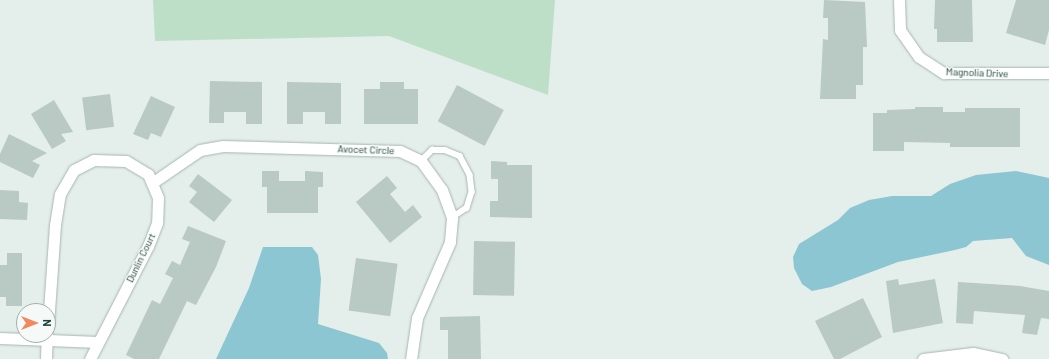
<!DOCTYPE html>
<html>
<head>
<meta charset="utf-8">
<style>
	body { margin:0 }
	#map { position:relative; width:1049px; height:359px; overflow:hidden; background:#e4eeea; font-family:Barlow,sans-serif }
	div>[style] { position:absolute }
	[style*='--x'] { left:calc(var(--x)*1px); top:calc(var(--y)*1px); width:calc(var(--w)*1px); rotate:calc(var(--a)*1deg) }
	.green>* { inset:0; background:#bddfc7 }
	.water>* { inset:0; background:#8cc6d3 }
	.building>* { inset:0; background:#b9c9c3; transform-origin:0 0 }
	.roads { filter:drop-shadow(0 0 1px #a6b6b1) drop-shadow(0 0 1px #a6b6b1) }
	.service>* { height:5.5px; margin:-2.75px; padding:0 2.75px; transform-origin:2.75px; border-radius:2.75px; background:#fff }
	.minor>* { height:11px; margin:-5.5px; padding:0 5.5px; transform-origin:5.5px; border-radius:5.5px; background:#fff }
	span { translate:-50% -50%; white-space:nowrap; text-align:center; line-height:1.15; -webkit-text-stroke:3px #f5faf8; paint-order:stroke }
	.street-label { font-size:10px; color:#234039 }
	.north { position:absolute; left:16px; top:303px; width:40px; height:40px; box-sizing:border-box; background:#f5faf8; border:1px solid #a1b0ac; border-radius:50%; rotate:90deg; font-size:11px; font-weight:700; line-height:16px; text-align:center; color:#234039 }
	.north::after { content:''; display:block; margin:auto; width:14px; height:18px; background:#f3875d; clip-path:polygon(50% 0,100% 100%,50% 72%,0 100%) }
</style>
</head>
<body>
<div id="map">
	<div class="green">
		<div style="clip-path:polygon(153px 0,555px 0,548px 95px,389px 36px,155px 41px)"></div>
	</div>
	<div class="water">
		<div style="clip-path:polygon(1016px 171px,1049px 178px,1049px 265px,1026px 256px,1012px 238px,973px 241px,966px 247px,955px 250px,898px 262px,831px 287px,812px 291px,802px 284px,794px 268px,793px 257px,799px 244px,838px 220px,850px 208px,869px 200px,892px 196px,931px 196px,950px 184px,976px 175px)"></div>
		<div style="clip-path:polygon(263px 247px,312px 247px,318px 255px,321px 279px,318px 324px,379px 343px,387px 353px,388px 359px,216px 359px,249px 288px)"></div>
	</div>
	<div class="building">
		<div style="clip-path:polygon(824px 0,865px 2px,867px 47px,863px 47px,863px 85px,856px 85px,856px 99px,820px 99px,823px 39px,828px 40px,828px 18px,823px 18px)"></div>
		<div style="clip-path:polygon(935px 0,972px 0,973px 42px,937px 42px,937px 29px,934px 29px)"></div>
		<div style="clip-path:polygon(1016px 0,1049px 0,1049px 30px,1045px 45px,1006px 33px)"></div>
		<div style="clip-path:polygon(210px 81px,262px 82px,262px 124px,246px 124px,246px 112px,224px 112px,224px 123px,209px 123px)"></div>
		<div style="clip-path:polygon(287px 82px,341px 83px,341px 124px,325px 124px,325px 112px,303px 112px,303px 124px,287px 124px)"></div>
		<div style="clip-path:polygon(380px 82px,404px 82px,404px 89px,418px 89px,418px 124px,364px 124px,364px 89px,380px 89px)"></div>
		<div style="left:457px;top:85px;width:53px;height:41px;rotate:28deg"></div>
		<div style="left:110px;top:94px;width:33px;height:28px;rotate:83deg"></div>
		<div style="clip-path:polygon(151px 96px,175px 107px,161px 137px,151px 133px,148px 140px,133px 134px)"></div>
		<div style="clip-path:polygon(54px 100px,73px 132px,61px 134px,66px 141px,52px 149px,31px 114px)"></div>
		<div style="clip-path:polygon(915px 107px,943px 107px,943px 112px,965px 112px,965px 108px,1020px 108px,1020px 147px,950px 147px,950px 143px,904px 142px,904px 151px,873px 151px,873px 113px,887px 113px,887px 110px,915px 109px)"></div>
		<div style="clip-path:polygon(9px 134px,47px 153px,32px 161px,40px 165px,33px 178px,0 162px,0 154px)"></div>
		<div style="clip-path:polygon(491px 161px,507px 162px,507px 165px,532px 165px,532px 218px,490px 217px,490px 201px,498px 201px,498px 179px,491px 179px)"></div>
		<div style="clip-path:polygon(262px 171px,279px 171px,279px 181px,305px 181px,305px 171px,323px 172px,323px 187px,318px 187px,318px 213px,267px 213px,267px 187px,262px 187px)"></div>
		<div style="clip-path:polygon(198px 174px,232px 200px,214px 222px,189px 202px,197px 192px,189px 186px)"></div>
		<div style="clip-path:polygon(387px 176px,397px 188px,390px 194px,405px 212px,413px 205px,422px 217px,390px 243px,356px 202px)"></div>
		<div style="clip-path:polygon(0 190px,19px 191px,19px 202px,28px 203px,27px 220px,0 219px)"></div>
		<div style="clip-path:polygon(188px 226px,226px 241px,216px 267px,196px 305px,187px 301px,159px 359px,134px 359px,126px 355px,152px 300px,160px 304px,173px 278px,165px 274px,172px 261px,180px 265px,190px 242px,182px 239px)"></div>
		<div style="left:474px;top:241px;width:41px;height:54px;rotate:1deg"></div>
		<div style="clip-path:polygon(7px 253px,22px 253px,22px 306px,6px 306px,6px 297px,0 297px,0 265px,7px 265px)"></div>
		<div style="left:356px;top:258px;width:42px;height:53px;rotate:8deg"></div>
		<div style="clip-path:polygon(898px 279px,899px 285px,935px 279px,943px 323px,893px 333px,886px 281px)"></div>
		<div style="clip-path:polygon(958px 282px,1020px 286px,1049px 291px,1049px 319px,1041px 318px,1037px 335px,1022px 333px,1025px 315px,974px 311px,973px 324px,956px 323px)"></div>
		<div style="clip-path:polygon(863px 298px,882px 337px,840px 359px,834px 359px,815px 321px)"></div>
		<div style="clip-path:polygon(480px 316px,481px 359px,448px 359px,448px 330px,440px 330px,440px 317px)"></div>
	</div>
	<div class="roads">
		<div class="service">
			<div style="--x:421;--y:161;--w:16;--a:-45"></div>
			<div style="--x:432;--y:150;--w:13;--a:0"></div>
			<div style="--x:445;--y:150;--w:16;--a:22"></div>
			<div style="--x:460;--y:156;--w:21;--a:62"></div>
			<div style="--x:470;--y:175;--w:17;--a:83"></div>
			<div style="--x:472;--y:192;--w:17;--a:107"></div>
			<div style="--x:467;--y:208;--w:18;--a:146"></div>
		</div>
		<div class="minor">
			<div style="--x:899;--y:0;--w:30;--a:88"></div>
			<div style="--x:900;--y:30;--w:33;--a:55"></div>
			<div style="--x:919;--y:57;--w:30;--a:33"></div>
			<div style="--x:944;--y:73;--w:105;--a:0"></div>
			<div style="--x:152;--y:183;--w:58;--a:-34.5"></div>
			<div style="--x:200;--y:150;--w:23;--a:-10"></div>
			<div style="--x:223;--y:146;--w:177;--a:1.6"></div>
			<div style="--x:400;--y:151;--w:23;--a:25"></div>
			<div style="--x:421;--y:161;--w:36;--a:54"></div>
			<div style="--x:442;--y:190;--w:30;--a:70"></div>
			<div style="--x:452;--y:218;--w:24;--a:95"></div>
			<div style="--x:450;--y:242;--w:83;--a:113.5"></div>
			<div style="--x:417;--y:318;--w:41;--a:98.3"></div>
			<div style="--x:48;--y:325;--w:100;--a:-86"></div>
			<div style="--x:55;--y:225;--w:31;--a:-81"></div>
			<div style="--x:60;--y:194;--w:28;--a:-60"></div>
			<div style="--x:74;--y:170;--w:22;--a:-27"></div>
			<div style="--x:94;--y:160;--w:32;--a:2"></div>
			<div style="--x:126;--y:161;--w:26;--a:31"></div>
			<div style="--x:148;--y:174;--w:26;--a:67"></div>
			<div style="--x:158;--y:198;--w:25;--a:92"></div>
			<div style="--x:157;--y:223;--w:25;--a:111"></div>
			<div style="--x:148;--y:246;--w:127;--a:117.2"></div>
			<div style="--x:0;--y:338;--w:98;--a:2.3"></div>
			<div style="--x:46;--y:359;--w:24;--a:-88"></div>
			<div style="--x:923;--y:359;--w:50;--a:-6.8"></div>
			<div style="--x:973;--y:353;--w:30;--a:12"></div>
		</div>
	</div>
	<div class="street-label">
		<span style="left:977px;top:73px;rotate:2deg">Magnolia Drive</span>
		<span style="left:366px;top:150px;rotate:2deg">Avocet Circle</span>
		<span style="left:141px;top:258px;rotate:-64deg">Dunlin Court</span>
	</div>
	<div class="north">N</div>
</div>
</body>
</html>
